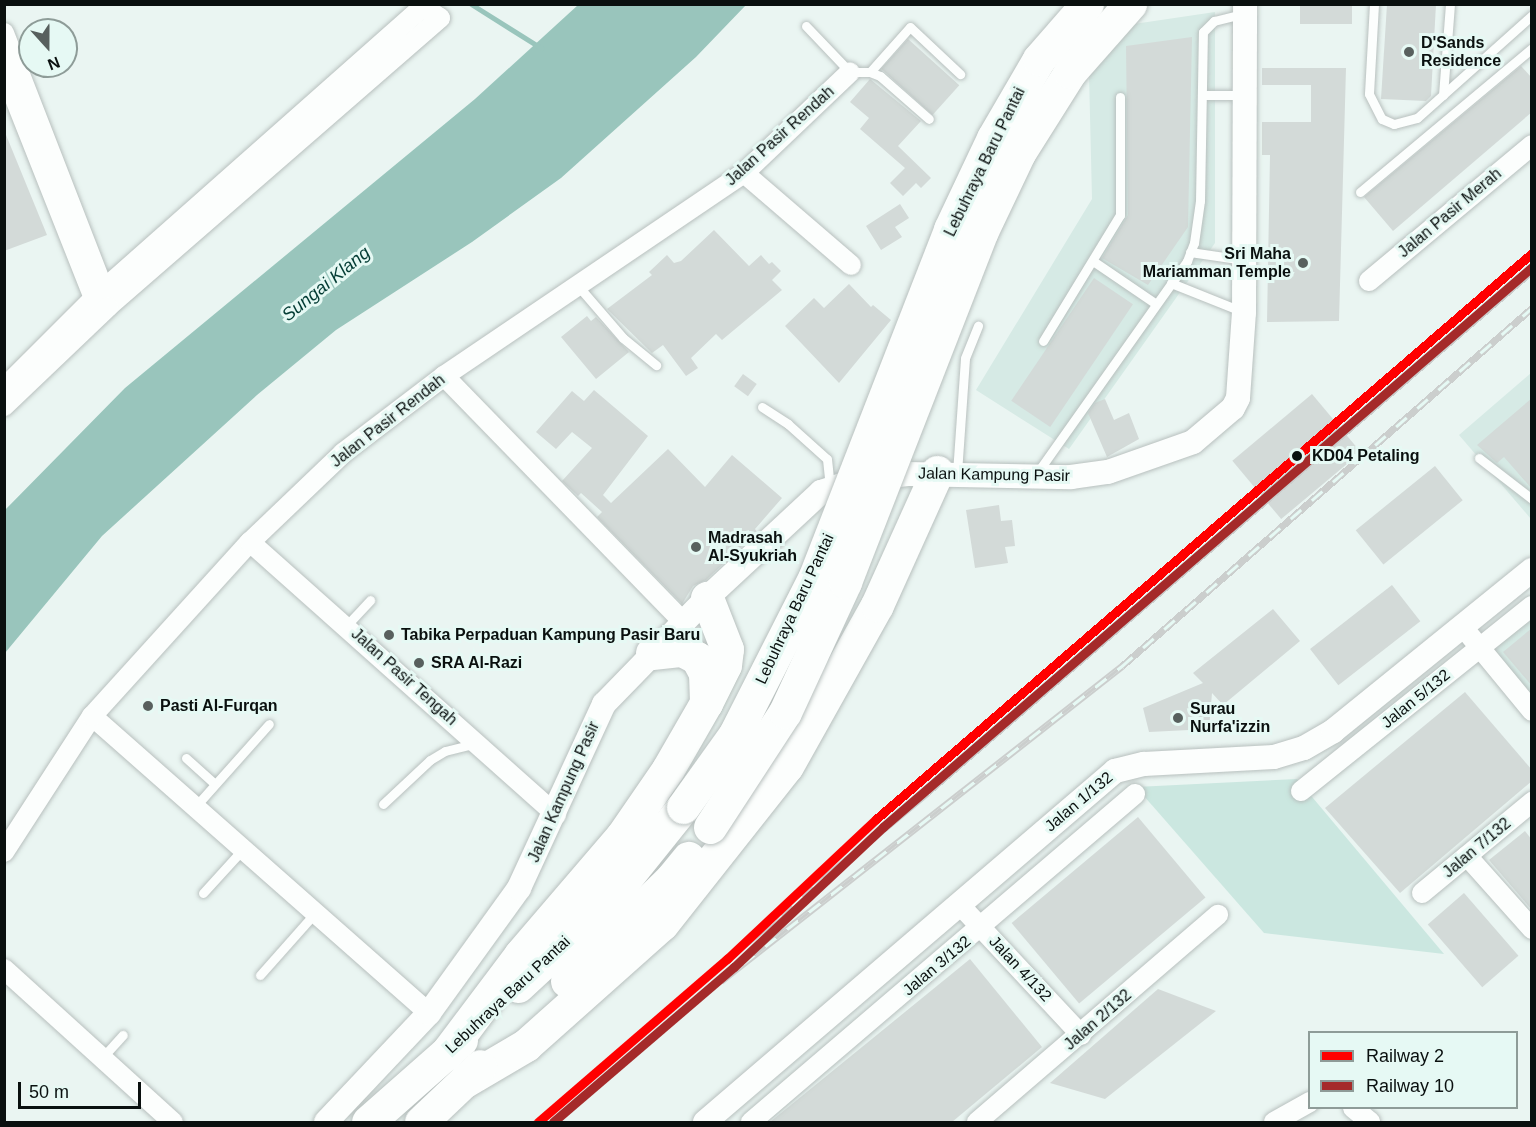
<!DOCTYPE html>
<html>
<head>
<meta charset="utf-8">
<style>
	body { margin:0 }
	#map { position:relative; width:1536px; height:1127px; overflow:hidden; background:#eaf5f2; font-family:Arial,sans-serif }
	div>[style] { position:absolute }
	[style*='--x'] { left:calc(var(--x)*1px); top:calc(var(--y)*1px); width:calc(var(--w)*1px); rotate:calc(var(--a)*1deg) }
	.built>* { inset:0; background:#d6eae5 }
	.green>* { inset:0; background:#cbe7e0 }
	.water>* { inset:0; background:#99c5bc }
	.stream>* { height:5px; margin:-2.5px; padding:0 2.5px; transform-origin:2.5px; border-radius:2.5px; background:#99c5bc }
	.building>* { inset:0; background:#d3dad8; transform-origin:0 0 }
	.roads { filter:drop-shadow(0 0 2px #b8c0be) drop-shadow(0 0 2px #b8c0be) }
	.service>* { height:9px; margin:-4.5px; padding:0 4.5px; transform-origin:4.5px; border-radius:4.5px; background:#fcfefd }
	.minor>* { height:20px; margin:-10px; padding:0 10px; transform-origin:10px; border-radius:10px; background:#fcfefd }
	.tertiary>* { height:24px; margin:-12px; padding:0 12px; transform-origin:12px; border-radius:12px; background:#fcfefd }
	.motorway>* { height:33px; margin:-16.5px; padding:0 16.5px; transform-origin:16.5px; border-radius:16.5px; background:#fcfefd }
	.rail>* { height:7px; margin-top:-3.5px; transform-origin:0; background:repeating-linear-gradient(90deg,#e6f9f4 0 14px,#cbcecd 0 28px); box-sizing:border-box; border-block:2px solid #cbcecd }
	.bridges { filter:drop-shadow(0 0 2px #b8c0be) drop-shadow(0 0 2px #b8c0be) }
	.motorway-bridge>* { height:33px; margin:-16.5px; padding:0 16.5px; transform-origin:16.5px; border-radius:16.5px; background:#fcfefd }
	.rail-1>* { height:9px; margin:-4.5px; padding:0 4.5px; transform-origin:4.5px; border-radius:4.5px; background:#f00 }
	.rail-2>* { height:9px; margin:-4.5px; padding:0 4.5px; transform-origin:4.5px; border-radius:4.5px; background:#a52a2a }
	.dots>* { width:16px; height:16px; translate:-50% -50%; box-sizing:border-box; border:3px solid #e6f9f4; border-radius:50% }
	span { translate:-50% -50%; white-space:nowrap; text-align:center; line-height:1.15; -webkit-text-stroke:6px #e6f9f4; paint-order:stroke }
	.poi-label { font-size:16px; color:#0a100f; font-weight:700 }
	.left { translate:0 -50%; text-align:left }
	.right { translate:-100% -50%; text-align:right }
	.street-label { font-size:16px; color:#0a100f }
	.stop-label { font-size:16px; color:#0a100f; font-weight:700 }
	.water-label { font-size:18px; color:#033c34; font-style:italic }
	.frame { position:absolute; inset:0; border:6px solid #0a100f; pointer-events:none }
	.legend { position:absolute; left:1308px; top:1031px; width:210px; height:78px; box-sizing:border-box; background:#e6f9f4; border:2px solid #8e9c98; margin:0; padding:8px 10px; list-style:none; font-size:18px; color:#0a100f }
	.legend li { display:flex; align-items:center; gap:12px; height:30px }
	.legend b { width:30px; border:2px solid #8e9c98 }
	.north { position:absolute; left:18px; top:18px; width:60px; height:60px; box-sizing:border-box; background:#e6f9f4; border:2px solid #8e9c98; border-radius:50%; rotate:159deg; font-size:16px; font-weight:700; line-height:24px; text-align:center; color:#0a100f }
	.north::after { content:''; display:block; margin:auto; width:21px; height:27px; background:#58605e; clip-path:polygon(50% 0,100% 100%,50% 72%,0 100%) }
	.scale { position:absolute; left:18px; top:1082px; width:123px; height:27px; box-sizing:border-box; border:3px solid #0a100f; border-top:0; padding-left:8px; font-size:18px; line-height:21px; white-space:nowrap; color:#0a100f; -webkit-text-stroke:4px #e6f9f4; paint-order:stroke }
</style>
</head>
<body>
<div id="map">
	<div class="built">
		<div style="clip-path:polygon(1215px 12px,1215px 243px,1069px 449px,976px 390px,1092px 199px,1089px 74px,1134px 24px)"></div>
		<div style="clip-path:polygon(1531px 373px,1531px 519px,1459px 435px)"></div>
		<div style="clip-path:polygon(1531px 614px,1531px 704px,1487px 650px)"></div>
	</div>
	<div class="green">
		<div style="clip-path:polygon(1297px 779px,1444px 954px,1264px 933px,1136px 787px)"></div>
	</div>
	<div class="water">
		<div style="clip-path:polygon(578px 5px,746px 5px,696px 57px,561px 178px,472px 242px,336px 330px,257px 395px,102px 536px,5px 653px,5px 510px,125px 388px,475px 99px)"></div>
	</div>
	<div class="stream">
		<div style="--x:471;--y:4;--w:83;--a:32.2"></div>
	</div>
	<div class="building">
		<div style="left:1300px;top:4px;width:52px;height:20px"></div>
		<div style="clip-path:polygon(1387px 4px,1436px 4px,1431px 96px,1426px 101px,1381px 99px)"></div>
		<div style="clip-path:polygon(1192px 37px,1188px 227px,1148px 285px,1102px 258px,1128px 215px,1126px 46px)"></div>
		<div style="left:908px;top:39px;width:69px;height:40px;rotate:42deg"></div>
		<div style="clip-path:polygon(1521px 66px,1532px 78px,1532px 112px,1393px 231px,1364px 197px)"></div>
		<div style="clip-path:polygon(1262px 68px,1346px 68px,1339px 321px,1267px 322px,1270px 155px,1262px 155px,1262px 122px,1311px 122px,1311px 85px,1262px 85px)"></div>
		<div style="clip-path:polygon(870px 79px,921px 121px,898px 146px,931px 178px,921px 188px,916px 183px,903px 196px,890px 183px,905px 168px,860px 129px,869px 118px,850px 102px)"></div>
		<div style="clip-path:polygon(4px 130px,47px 235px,4px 251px)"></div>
		<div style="clip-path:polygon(900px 204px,909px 218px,895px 227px,902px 237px,881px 250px,866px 226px)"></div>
		<div style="clip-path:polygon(714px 230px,749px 266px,761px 255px,769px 264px,772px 262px,781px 271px,772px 280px,782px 290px,722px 340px,716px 334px,691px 358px,698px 368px,686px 376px,663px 345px,652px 353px,607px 309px,652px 275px,649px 272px,667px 255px,674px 263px,681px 261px)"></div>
		<div style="left:1094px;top:278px;width:47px;height:148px;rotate:34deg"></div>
		<div style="clip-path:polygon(849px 284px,871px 307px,873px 305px,891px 320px,839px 383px,785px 326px,814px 298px,824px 308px)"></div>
		<div style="clip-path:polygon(587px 316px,591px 321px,596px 317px,629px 352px,596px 379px,561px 337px)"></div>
		<div style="left:743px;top:374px;width:17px;height:15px;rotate:36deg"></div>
		<div style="clip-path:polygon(594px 390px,648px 436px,603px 495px,611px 503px,668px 449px,705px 487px,732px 455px,782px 498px,755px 529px,757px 532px,706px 580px,693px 586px,682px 604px,597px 517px,602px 512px,581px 493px,578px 496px,562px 481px,592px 448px,572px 432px,556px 449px,536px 432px,572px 391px,584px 401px)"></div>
		<div style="left:1312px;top:394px;width:76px;height:104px;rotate:50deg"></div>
		<div style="clip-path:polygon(1532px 398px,1532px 489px,1504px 457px,1497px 463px,1477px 445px)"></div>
		<div style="clip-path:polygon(1105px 399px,1114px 420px,1129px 413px,1139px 439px,1107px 457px,1088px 413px,1095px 403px)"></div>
		<div style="left:1435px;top:466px;width:44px;height:102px;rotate:51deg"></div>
		<div style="clip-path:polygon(999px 505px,1001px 521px,1012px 520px,1015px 546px,1005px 547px,1008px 563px,975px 568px,966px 510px)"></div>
		<div style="left:1392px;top:585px;width:46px;height:104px;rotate:52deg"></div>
		<div style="clip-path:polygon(1273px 609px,1300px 641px,1223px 705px,1212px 693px,1209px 729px,1149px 732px,1143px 708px,1203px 683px,1193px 673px)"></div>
		<div style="clip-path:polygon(1532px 628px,1532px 686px,1503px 652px)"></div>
		<div style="clip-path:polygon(1465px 692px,1532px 770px,1532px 781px,1400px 893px,1325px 808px)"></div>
		<div style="left:1138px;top:817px;width:105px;height:165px;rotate:50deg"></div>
		<div style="clip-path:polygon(1525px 831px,1532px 840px,1532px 910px,1489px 860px)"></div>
		<div style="left:1464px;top:893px;width:83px;height:48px;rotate:49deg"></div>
		<div style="clip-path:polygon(970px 959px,1042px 1047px,952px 1122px,770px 1122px)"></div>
		<div style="clip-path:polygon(1158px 989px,1216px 1011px,1105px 1099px,1050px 1083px)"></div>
	</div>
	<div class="roads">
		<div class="service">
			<div style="--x:1374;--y:4;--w:90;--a:93.2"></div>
			<div style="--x:1369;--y:94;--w:28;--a:63"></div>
			<div style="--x:1382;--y:119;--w:13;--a:23"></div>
			<div style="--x:1394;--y:124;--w:24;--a:-15"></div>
			<div style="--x:1417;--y:118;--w:154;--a:-41.8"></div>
			<div style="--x:806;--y:26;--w:64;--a:46.3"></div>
			<div style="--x:850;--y:72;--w:20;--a:0"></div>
			<div style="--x:870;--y:72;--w:11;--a:22"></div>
			<div style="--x:880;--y:76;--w:65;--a:41.3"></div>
			<div style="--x:870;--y:72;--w:60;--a:-48.4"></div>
			<div style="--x:910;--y:27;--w:69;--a:43.2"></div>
			<div style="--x:1202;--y:95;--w:42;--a:0"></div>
			<div style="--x:1443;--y:95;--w:91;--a:-85.6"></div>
			<div style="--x:1360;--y:192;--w:224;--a:-39.9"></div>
			<div style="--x:1190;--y:252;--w:55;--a:8.4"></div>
			<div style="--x:1093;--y:261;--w:76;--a:34.3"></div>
			<div style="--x:1171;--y:283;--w:75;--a:21.8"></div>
			<div style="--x:579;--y:287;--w:67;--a:49.2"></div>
			<div style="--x:623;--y:338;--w:43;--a:39.3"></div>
			<div style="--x:1043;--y:341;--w:148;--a:-58.6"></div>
			<div style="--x:1120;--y:215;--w:118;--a:-90"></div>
			<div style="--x:762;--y:407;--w:31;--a:33"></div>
			<div style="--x:788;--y:424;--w:52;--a:41.9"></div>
			<div style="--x:827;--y:459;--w:27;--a:84"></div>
			<div style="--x:1479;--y:458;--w:67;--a:37.7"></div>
			<div style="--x:957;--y:473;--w:115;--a:-86"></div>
			<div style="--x:965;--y:358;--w:35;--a:-68"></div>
			<div style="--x:1037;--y:473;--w:260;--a:-54.7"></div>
			<div style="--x:1187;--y:261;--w:19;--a:-69"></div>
			<div style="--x:1194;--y:243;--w:42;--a:-81.9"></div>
			<div style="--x:1200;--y:201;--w:169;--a:-89"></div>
			<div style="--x:1203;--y:32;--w:16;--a:-45"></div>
			<div style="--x:1214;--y:21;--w:32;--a:-14"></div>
			<div style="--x:347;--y:625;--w:34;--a:-47"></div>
			<div style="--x:186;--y:758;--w:39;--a:42"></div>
			<div style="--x:383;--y:804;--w:64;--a:-43.1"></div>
			<div style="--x:430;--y:760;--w:17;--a:-31"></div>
			<div style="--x:445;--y:751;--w:30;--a:-14"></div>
			<div style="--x:195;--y:807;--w:111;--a:-48.3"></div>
			<div style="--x:203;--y:893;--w:59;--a:-47.7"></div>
			<div style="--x:260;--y:975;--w:83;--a:-48.4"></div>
			<div style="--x:102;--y:1058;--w:31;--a:-48"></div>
		</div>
		<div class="minor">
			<div style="--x:4;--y:33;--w:285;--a:68.8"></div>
			<div style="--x:4;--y:71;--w:244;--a:68.4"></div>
			<div style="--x:94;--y:298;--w:11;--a:34"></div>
			<div style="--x:744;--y:173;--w:141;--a:40.7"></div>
			<div style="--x:1369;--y:281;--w:212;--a:-39.8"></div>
			<div style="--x:444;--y:376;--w:343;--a:45.8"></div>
			<div style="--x:4;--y:388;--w:127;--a:-45"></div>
			<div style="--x:94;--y:298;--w:439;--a:-41.5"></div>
			<div style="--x:423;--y:7;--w:20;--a:33"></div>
			<div style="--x:440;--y:18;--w:440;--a:139"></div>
			<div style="--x:108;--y:307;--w:144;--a:136.4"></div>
			<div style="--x:250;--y:542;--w:410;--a:41.7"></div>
			<div style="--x:1462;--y:626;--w:110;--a:50.5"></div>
			<div style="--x:92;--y:716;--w:449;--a:41.4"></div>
			<div style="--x:1301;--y:791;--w:296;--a:-38.7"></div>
			<div style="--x:4;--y:852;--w:162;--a:-57.1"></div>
			<div style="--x:92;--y:716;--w:235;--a:-47.8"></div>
			<div style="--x:250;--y:542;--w:129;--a:-43.7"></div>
			<div style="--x:343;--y:453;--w:127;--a:-37.3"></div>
			<div style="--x:444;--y:376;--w:362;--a:-34.1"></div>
			<div style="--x:744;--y:173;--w:146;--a:-43.6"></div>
			<div style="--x:1467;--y:856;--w:98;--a:48.3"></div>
			<div style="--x:1422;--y:893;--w:143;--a:-39.6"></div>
			<div style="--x:959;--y:904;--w:179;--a:47"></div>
			<div style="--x:4;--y:969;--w:228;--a:42.2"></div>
			<div style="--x:1353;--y:1108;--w:22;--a:39"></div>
			<div style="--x:751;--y:1122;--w:505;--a:-40.5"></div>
			<div style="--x:977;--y:1122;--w:318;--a:-40.7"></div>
			<div style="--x:1274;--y:1122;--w:41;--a:-29.1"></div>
		</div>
		<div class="tertiary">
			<div style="--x:326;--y:1122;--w:150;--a:-46.6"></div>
			<div style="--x:429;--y:1013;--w:154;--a:-54.2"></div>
			<div style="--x:519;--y:888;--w:203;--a:-65.2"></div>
			<div style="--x:604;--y:704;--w:148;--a:-45.8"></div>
			<div style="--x:707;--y:598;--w:156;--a:-42.9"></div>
			<div style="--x:821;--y:492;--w:36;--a:-19"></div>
			<div style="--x:855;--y:480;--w:53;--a:-6.5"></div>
			<div style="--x:908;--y:474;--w:163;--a:1.1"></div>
			<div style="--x:1071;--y:477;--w:37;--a:-8"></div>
			<div style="--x:1108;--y:472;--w:90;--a:-19.4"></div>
			<div style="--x:1193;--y:442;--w:52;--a:-40.4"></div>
			<div style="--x:1233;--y:408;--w:11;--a:-63"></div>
			<div style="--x:1238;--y:398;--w:86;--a:-86"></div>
			<div style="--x:1244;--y:312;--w:308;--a:-89.8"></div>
			<div style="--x:705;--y:1122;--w:540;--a:-40.57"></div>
			<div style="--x:1115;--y:771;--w:30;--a:-14"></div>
			<div style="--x:1144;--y:764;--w:130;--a:-3.1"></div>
			<div style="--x:1274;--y:757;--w:31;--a:-17"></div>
			<div style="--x:1304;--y:748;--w:34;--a:-30"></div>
			<div style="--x:1333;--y:731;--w:256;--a:-39"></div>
		</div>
		<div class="motorway">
			<div style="--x:652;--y:653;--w:30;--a:-6"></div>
			<div style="--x:682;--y:650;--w:17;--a:28"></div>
			<div style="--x:697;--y:658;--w:17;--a:62"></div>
			<div style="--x:705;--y:673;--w:30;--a:88"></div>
			<div style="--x:567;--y:981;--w:147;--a:-44.4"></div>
			<div style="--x:672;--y:878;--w:26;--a:-51"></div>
			<div style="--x:518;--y:986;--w:115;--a:-42.9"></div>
			<div style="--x:602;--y:908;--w:129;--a:-51.3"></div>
			<div style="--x:445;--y:1055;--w:125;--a:-53.1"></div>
			<div style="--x:520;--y:955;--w:157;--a:-49.4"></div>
			<div style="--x:622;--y:836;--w:81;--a:-55.5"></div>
			<div style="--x:668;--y:769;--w:76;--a:-60.1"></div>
			<div style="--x:706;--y:703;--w:42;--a:-63.4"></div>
			<div style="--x:725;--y:665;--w:16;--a:-83"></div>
			<div style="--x:727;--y:649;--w:55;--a:-111.4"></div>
			<div style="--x:465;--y:1081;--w:71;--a:-30.5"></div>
			<div style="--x:526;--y:1045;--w:182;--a:-41.7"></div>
			<div style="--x:662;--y:924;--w:201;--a:-51.7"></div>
			<div style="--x:787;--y:766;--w:184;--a:-60.8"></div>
			<div style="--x:877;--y:605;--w:146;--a:-65.7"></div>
			<div style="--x:368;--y:1122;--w:124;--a:-41.4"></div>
			<div style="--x:421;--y:1122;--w:81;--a:-43.5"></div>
		</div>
	</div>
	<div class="rail">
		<div style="--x:727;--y:959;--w:261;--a:-39.7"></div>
		<div style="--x:928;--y:792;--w:798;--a:-40.78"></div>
		<div style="--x:721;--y:981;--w:510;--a:-38.15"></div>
		<div style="--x:1122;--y:666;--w:544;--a:-41.13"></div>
	</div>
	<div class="bridges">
		<div class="motorway-bridge">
			<div style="--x:683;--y:807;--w:90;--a:-54.5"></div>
			<div style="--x:735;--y:734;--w:177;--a:-63.1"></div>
			<div style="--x:815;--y:576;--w:372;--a:-68.7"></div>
			<div style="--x:950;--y:229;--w:101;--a:-64.7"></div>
			<div style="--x:993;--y:138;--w:91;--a:-59.8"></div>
			<div style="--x:1039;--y:59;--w:73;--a:-48.9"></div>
			<div style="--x:710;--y:827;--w:137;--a:-56.9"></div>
			<div style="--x:785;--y:712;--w:143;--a:-65.2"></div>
			<div style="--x:845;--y:582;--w:375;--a:-68.7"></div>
			<div style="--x:981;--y:233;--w:89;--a:-64.6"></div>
			<div style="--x:1019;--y:153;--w:96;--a:-57.8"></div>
			<div style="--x:1070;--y:72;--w:91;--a:-48.6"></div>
		</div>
	</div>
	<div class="rail-1">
		<div style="--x:538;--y:1122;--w:250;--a:-40.8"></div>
		<div style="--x:727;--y:959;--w:204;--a:-43.2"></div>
		<div style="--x:876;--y:819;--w:866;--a:-40.79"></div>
	</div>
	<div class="rail-2">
		<div style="--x:553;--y:1122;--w:238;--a:-40.6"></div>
		<div style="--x:734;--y:967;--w:204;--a:-43.2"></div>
		<div style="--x:883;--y:827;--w:857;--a:-40.79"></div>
	</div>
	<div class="dots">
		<div style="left:1409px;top:52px;background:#58605e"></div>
		<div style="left:1303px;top:263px;background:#58605e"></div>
		<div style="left:1297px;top:456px;background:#0a100f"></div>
		<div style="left:696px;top:547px;background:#58605e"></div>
		<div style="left:389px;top:635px;background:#58605e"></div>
		<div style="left:419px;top:663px;background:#58605e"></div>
		<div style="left:148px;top:706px;background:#58605e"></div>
		<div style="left:1178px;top:718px;background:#58605e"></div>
	</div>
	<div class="poi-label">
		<span class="left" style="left:1421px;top:52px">D'Sands<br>Residence</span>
		<span class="right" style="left:1291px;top:263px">Sri Maha<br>Mariamman Temple</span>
		<span class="left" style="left:708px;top:547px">Madrasah<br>Al-Syukriah</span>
		<span class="left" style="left:401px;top:635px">Tabika Perpaduan Kampung Pasir Baru</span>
		<span class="left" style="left:431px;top:663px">SRA Al-Razi</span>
		<span class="left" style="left:160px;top:706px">Pasti Al-Furqan</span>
		<span class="left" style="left:1190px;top:718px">Surau<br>Nurfa'izzin</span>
	</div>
	<div class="street-label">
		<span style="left:780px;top:136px;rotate:-42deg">Jalan Pasir Rendah</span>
		<span style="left:985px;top:162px;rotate:-64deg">Lebuhraya Baru Pantai</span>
		<span style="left:1450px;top:213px;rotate:-40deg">Jalan Pasir Merah</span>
		<span style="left:388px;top:421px;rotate:-38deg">Jalan Pasir Rendah</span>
		<span style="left:994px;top:475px;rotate:1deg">Jalan Kampung Pasir</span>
		<span style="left:795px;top:609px;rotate:-65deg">Lebuhraya Baru Pantai</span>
		<span style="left:404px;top:677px;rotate:42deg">Jalan Pasir Tengah</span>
		<span style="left:1416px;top:699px;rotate:-39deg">Jalan 5/132</span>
		<span style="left:564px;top:792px;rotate:-66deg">Jalan Kampung Pasir</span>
		<span style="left:1079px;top:802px;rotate:-40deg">Jalan 1/132</span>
		<span style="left:1477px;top:848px;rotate:-40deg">Jalan 7/132</span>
		<span style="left:937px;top:966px;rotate:-40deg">Jalan 3/132</span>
		<span style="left:1020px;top:969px;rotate:47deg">Jalan 4/132</span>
		<span style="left:508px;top:995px;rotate:-43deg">Lebuhraya Baru Pantai</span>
		<span style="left:1098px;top:1020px;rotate:-41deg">Jalan 2/132</span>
	</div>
	<div class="stop-label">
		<span class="left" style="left:1312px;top:456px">KD04 Petaling</span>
	</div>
	<div class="water-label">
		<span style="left:326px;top:284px;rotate:-39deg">Sungai Klang</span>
	</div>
	<div class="frame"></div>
	<ul class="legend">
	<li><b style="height:8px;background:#f00"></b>Railway 2</li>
	<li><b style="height:8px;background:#a52a2a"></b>Railway 10</li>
	</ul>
	<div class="north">N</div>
	<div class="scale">50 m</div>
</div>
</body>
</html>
